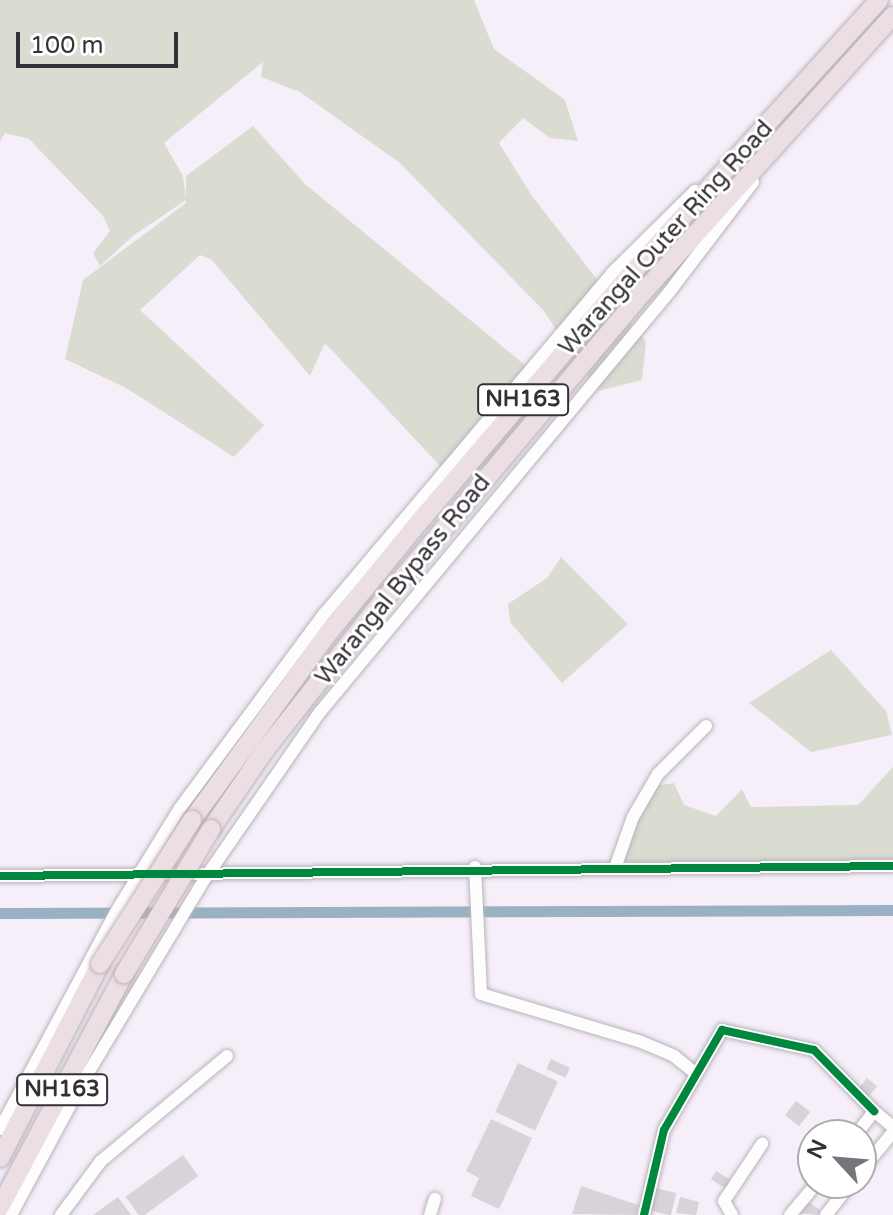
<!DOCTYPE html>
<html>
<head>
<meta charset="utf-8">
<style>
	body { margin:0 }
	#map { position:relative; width:893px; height:1215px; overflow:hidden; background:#f6eff9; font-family:"Varela Round",sans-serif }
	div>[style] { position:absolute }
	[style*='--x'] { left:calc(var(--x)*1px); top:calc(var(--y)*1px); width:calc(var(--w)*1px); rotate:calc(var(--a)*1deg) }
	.green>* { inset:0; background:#dadcd2 }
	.canal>* { height:11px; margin:-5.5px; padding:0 5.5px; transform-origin:5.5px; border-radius:5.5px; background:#9ab1c3 }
	.building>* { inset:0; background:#d8d2d9; transform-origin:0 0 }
	.roads { filter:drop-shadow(0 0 2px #b8b3bb) drop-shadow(0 0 2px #b8b3bb) }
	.minor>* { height:12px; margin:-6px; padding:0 6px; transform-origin:6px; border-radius:6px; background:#fefdfe }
	.highway>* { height:18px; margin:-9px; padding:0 9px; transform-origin:9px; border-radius:9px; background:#ecdfe3 }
	.bridges { filter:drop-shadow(0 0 2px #c1b1b8) drop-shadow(0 0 2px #c1b1b8) }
	.highway-bridge>* { height:18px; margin:-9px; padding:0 9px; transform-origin:9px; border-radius:9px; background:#ecdfe3 }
	.cycleway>* { height:8px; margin:-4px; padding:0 4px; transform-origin:4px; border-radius:4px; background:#00873e }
	span { translate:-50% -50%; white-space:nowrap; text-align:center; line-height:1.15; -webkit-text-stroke:6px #fff; paint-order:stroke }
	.shield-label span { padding:2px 6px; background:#fff; border:2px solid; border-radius:6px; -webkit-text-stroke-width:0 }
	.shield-label { font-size:22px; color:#353037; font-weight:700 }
	.street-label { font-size:24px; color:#353037 }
	.north { position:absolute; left:797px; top:1119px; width:80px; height:80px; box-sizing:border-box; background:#fff; border:2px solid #aeacaf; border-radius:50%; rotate:296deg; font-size:22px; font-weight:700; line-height:32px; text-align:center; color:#353037 }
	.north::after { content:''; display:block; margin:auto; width:28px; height:36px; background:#79737b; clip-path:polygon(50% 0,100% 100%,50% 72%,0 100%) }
	.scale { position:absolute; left:16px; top:32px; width:162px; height:36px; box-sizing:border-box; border:4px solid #353037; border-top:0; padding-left:10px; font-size:24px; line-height:28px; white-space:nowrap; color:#353037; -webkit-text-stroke:6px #fff; paint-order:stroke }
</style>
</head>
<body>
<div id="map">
	<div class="green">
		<div style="clip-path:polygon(0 0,474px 0,494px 49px,565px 100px,578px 141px,550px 138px,523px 118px,499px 143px,532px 196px,646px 342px,642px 380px,598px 391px,543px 310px,400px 163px,300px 92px,261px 77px,263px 62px,164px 143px,183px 176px,186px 200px,134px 235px,100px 266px,93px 253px,110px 231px,103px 216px,29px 139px,5px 133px,0 142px)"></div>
		<div style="clip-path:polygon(253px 126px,305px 184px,570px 402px,458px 485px,325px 343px,310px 376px,212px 260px,200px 255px,140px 310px,264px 425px,234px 457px,126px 388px,65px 359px,83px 280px,186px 203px,186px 176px)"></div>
		<div style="clip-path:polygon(561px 557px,628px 624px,562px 683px,510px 622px,508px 604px,547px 578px)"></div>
		<div style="clip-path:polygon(831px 650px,886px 711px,892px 735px,811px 752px,749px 703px)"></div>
		<div style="clip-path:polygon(893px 767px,893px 863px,619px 862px,631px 808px,649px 787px,674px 783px,684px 805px,716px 816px,742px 789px,751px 807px,858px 805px)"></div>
	</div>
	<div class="canal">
		<div style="--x:0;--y:913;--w:893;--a:-0.19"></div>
	</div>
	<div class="building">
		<div style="left:551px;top:1059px;width:21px;height:11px;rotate:25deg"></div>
		<div style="left:518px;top:1063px;width:44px;height:54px;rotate:25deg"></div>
		<div style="left:867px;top:1078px;width:13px;height:16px;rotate:39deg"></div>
		<div style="left:796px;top:1101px;width:18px;height:18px;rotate:38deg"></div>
		<div style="clip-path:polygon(491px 1119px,532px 1138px,499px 1209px,471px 1196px,479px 1178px,466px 1171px)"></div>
		<div style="left:183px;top:1155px;width:26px;height:71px;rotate:54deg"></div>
		<div style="left:716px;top:1171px;width:17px;height:10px;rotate:31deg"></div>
		<div style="clip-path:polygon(581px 1186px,638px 1205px,636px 1215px,572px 1214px)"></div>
		<div style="left:656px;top:1188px;width:21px;height:23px;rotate:14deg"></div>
		<div style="clip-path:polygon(118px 1197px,131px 1215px,93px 1215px)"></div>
		<div style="clip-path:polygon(680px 1197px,699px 1202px,696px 1215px,676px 1213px)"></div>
		<div style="clip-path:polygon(806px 1200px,821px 1211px,818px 1215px,797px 1213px)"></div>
	</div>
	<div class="roads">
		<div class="minor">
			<div style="--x:475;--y:867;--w:127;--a:87.3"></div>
			<div style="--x:481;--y:994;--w:165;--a:16.6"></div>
			<div style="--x:639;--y:1041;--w:38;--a:23"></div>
			<div style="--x:674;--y:1056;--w:28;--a:39"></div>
			<div style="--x:615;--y:868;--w:54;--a:-70.6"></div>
			<div style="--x:633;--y:817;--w:50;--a:-59.8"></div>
			<div style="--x:658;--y:774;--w:68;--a:-45"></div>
			<div style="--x:0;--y:876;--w:893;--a:-0.64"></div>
			<div style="--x:0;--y:1129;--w:246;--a:-61.9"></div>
			<div style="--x:116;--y:912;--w:122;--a:-58.4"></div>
			<div style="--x:180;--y:808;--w:243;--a:-53.4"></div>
			<div style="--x:325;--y:613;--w:445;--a:-49.8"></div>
			<div style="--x:612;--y:273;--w:117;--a:-44.7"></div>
			<div style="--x:856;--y:1135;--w:30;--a:-53"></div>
			<div style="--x:874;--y:1111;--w:25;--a:40"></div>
			<div style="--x:861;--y:1171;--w:50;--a:-50.6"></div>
			<div style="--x:11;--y:1215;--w:150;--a:-61.7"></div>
			<div style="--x:82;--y:1083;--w:240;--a:-59"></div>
			<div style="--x:206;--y:877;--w:201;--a:-55.4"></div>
			<div style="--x:320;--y:712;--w:547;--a:-50.26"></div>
			<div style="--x:670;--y:291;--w:137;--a:-52.7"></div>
			<div style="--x:61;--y:1215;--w:67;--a:-53.5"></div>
			<div style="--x:101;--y:1161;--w:164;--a:-39.8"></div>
			<div style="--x:430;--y:1215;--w:17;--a:-73"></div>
			<div style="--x:644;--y:1215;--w:87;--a:-76.8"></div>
			<div style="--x:664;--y:1130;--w:116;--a:-59.9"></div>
			<div style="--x:722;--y:1030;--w:94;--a:12.3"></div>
			<div style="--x:814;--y:1050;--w:86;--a:45.5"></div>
			<div style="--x:732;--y:1215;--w:16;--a:-120"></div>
			<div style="--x:724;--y:1201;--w:69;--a:-56.3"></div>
			<div style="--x:790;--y:1215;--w:42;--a:-49.8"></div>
			<div style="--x:826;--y:1215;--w:41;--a:-52"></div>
		</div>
		<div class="highway">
			<div style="--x:192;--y:820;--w:228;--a:-53.9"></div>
			<div style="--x:326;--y:636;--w:147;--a:-50.8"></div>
			<div style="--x:419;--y:522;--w:323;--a:-49.5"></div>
			<div style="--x:629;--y:276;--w:372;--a:-47.8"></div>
			<div style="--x:211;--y:829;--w:96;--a:-55.6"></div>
			<div style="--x:265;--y:750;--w:173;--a:-51.8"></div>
			<div style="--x:372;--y:614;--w:410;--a:-49.9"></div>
			<div style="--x:636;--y:300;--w:383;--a:-47.9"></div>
			<div style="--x:0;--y:1158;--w:218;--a:-62.7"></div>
			<div style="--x:0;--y:1207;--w:264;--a:-62"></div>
		</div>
	</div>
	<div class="bridges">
		<div class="highway-bridge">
			<div style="--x:100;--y:964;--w:171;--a:-57.4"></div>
			<div style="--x:124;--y:974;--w:169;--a:-59"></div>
		</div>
	</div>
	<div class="cycleway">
		<div style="--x:0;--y:876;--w:893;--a:-0.64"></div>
		<div style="--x:644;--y:1215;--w:87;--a:-76.8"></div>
		<div style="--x:664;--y:1130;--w:116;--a:-59.9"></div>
		<div style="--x:722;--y:1030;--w:94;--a:12.3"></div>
		<div style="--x:814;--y:1050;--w:86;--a:45.5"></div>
	</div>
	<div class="shield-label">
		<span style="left:523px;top:400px">NH163</span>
		<span style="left:62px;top:1090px">NH163</span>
	</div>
	<div class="street-label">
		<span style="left:666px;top:238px;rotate:-48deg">Warangal Outer Ring Road</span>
		<span style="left:403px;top:580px;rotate:-51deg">Warangal Bypass Road</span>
	</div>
	<div class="north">N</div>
	<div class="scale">100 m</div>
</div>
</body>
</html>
